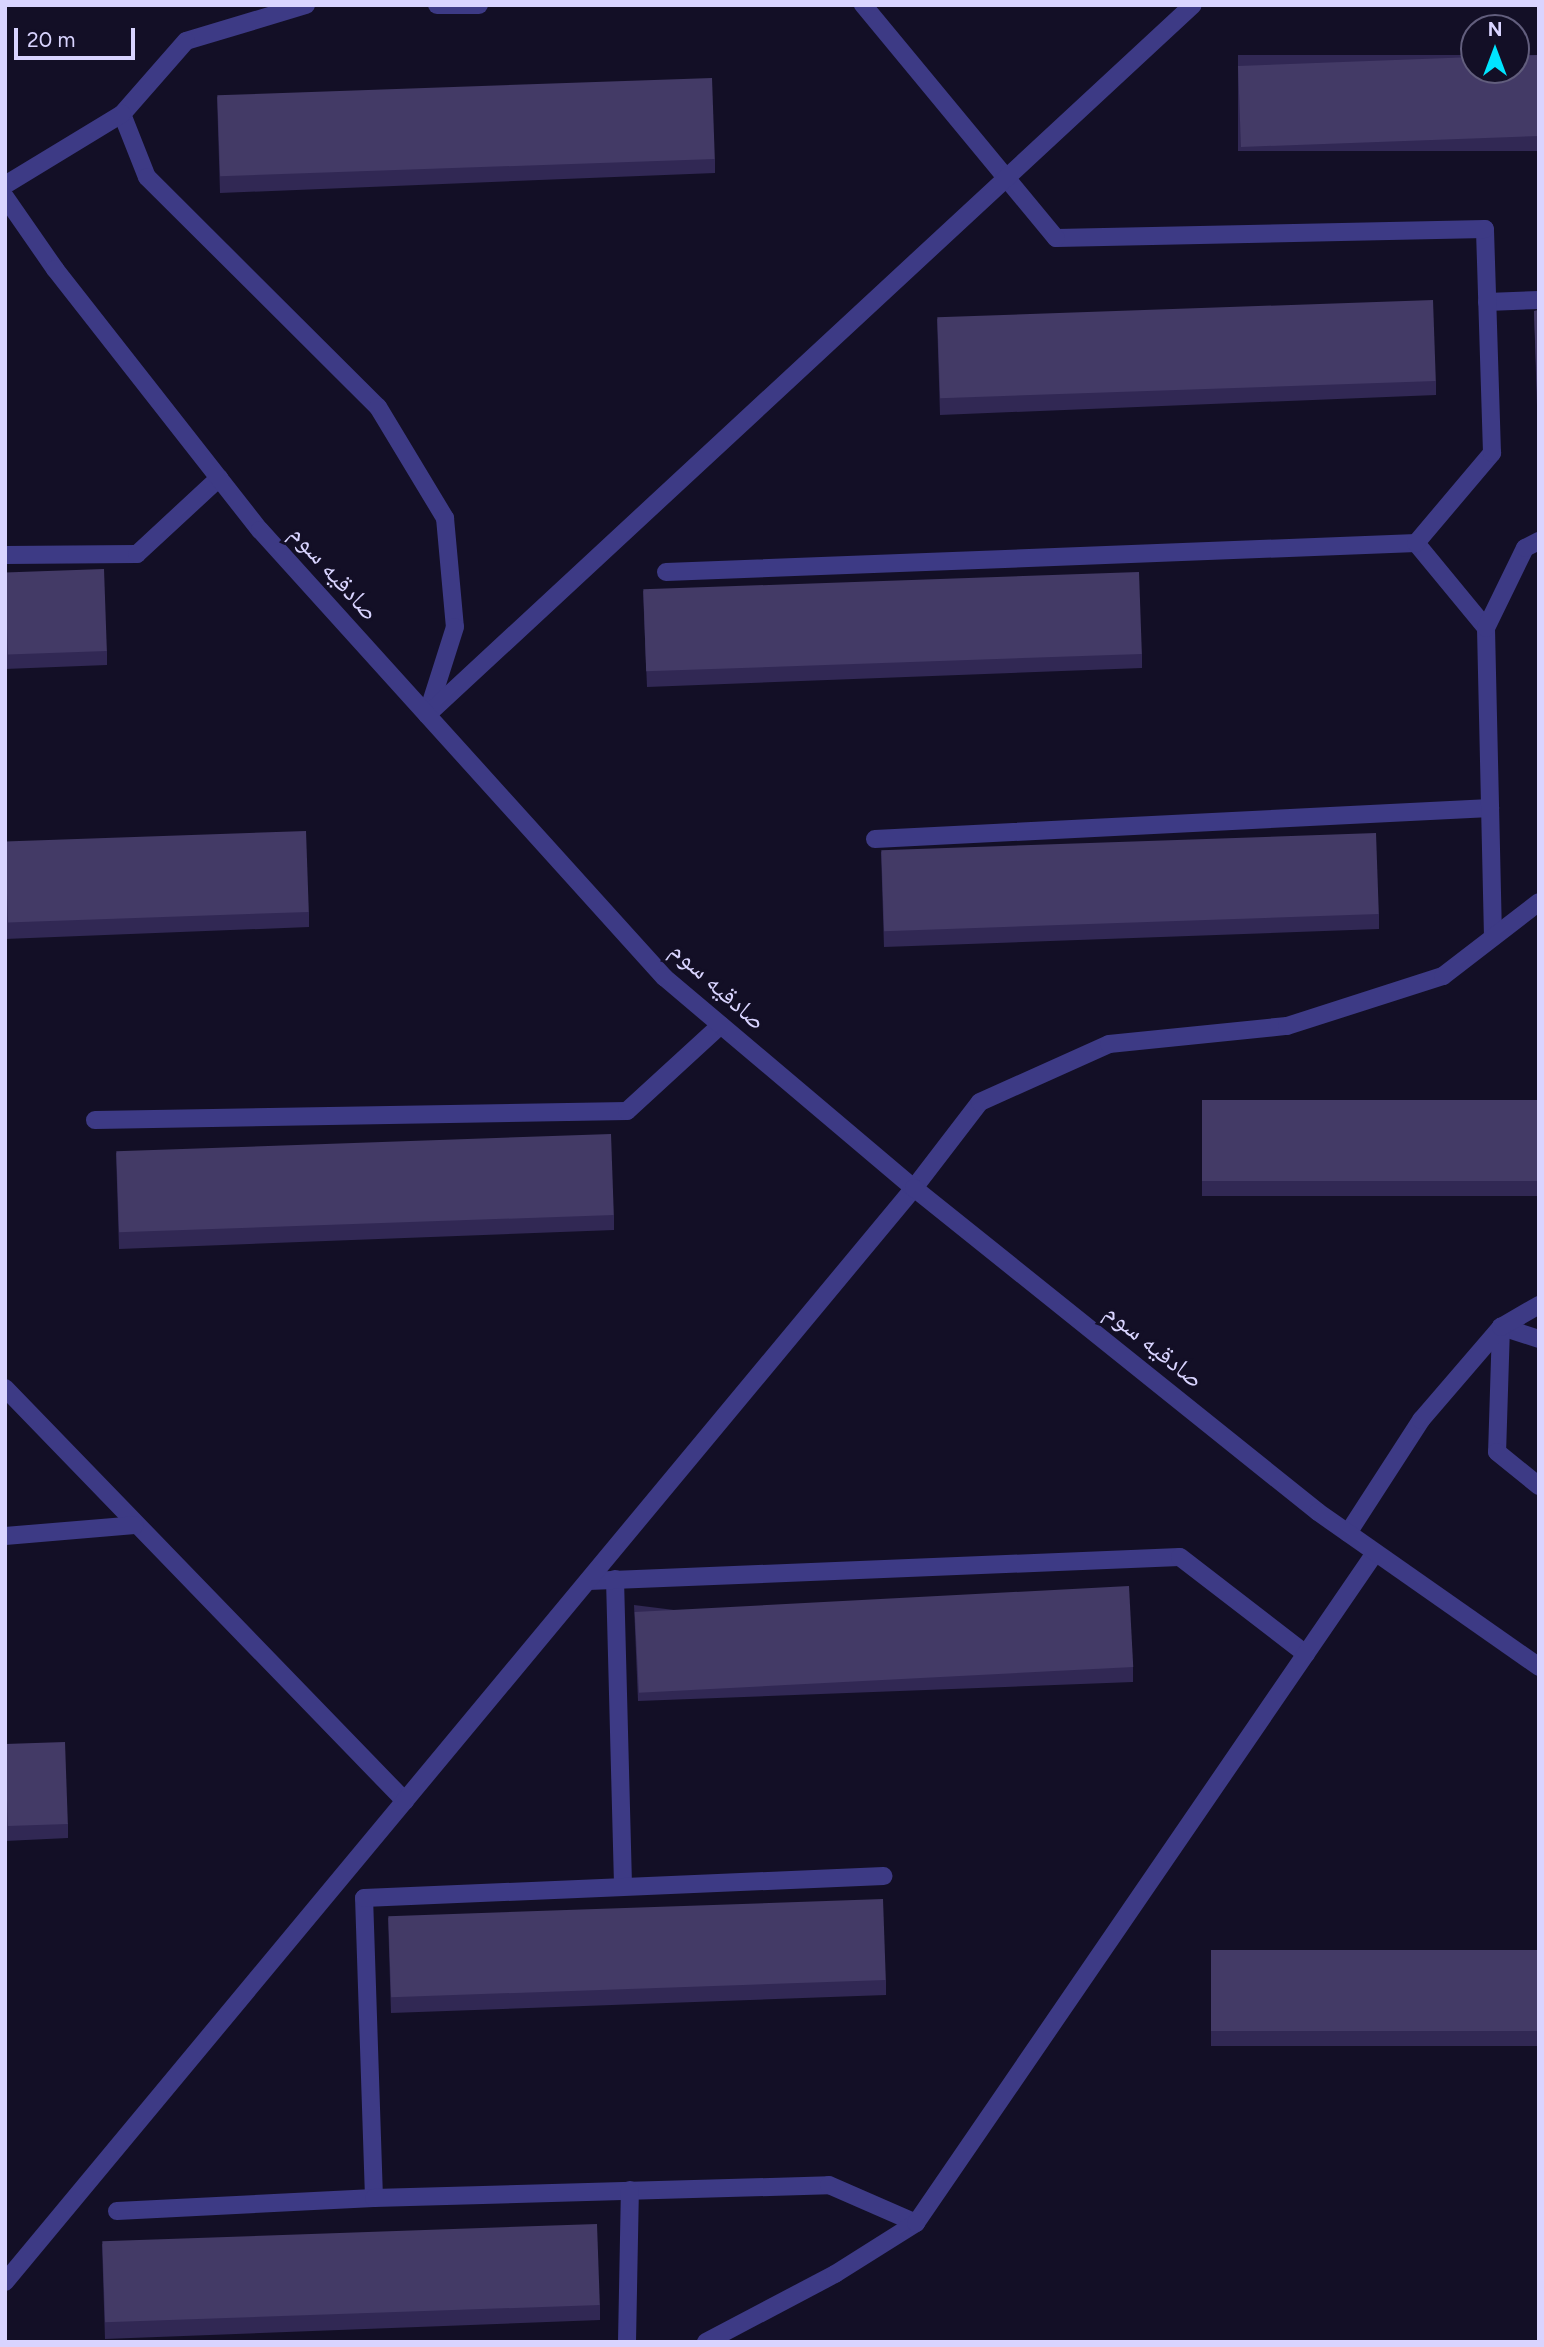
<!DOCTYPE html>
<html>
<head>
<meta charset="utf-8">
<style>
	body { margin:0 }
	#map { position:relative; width:1544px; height:2347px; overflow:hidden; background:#130f26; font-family:Figtree,"Noto Naskh Arabic",sans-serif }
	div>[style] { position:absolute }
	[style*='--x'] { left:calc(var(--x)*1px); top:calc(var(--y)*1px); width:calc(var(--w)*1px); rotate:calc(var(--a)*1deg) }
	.minor>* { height:18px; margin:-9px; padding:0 9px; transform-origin:9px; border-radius:9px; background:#3d3a85 }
	.tertiary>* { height:18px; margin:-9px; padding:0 9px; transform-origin:9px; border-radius:9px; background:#3d3a85 }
	.wall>* { inset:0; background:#312854; transform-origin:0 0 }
	.building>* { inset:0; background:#433a66; transform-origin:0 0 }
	span { translate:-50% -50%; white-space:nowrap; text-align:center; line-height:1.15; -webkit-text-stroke:6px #130f26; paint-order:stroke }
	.street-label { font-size:26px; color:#d9d4ff }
	.frame { position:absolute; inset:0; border:7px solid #d9d4ff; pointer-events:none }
	.north { position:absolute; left:1460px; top:14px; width:70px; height:70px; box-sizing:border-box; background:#130f26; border:2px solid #625e7d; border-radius:50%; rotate:0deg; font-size:19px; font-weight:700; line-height:28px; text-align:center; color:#d9d4ff }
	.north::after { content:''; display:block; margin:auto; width:24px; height:32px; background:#00e5ff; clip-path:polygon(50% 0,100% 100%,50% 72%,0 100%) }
	.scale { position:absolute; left:14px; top:28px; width:121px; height:32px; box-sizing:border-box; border:4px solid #d9d4ff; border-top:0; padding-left:9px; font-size:21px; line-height:24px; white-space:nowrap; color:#d9d4ff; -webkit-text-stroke:5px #130f26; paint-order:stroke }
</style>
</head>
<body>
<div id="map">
	<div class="minor">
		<div style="--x:306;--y:5;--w:125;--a:163.3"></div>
		<div style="--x:186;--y:41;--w:97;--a:131.2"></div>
		<div style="--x:122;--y:114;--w:68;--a:68.4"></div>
		<div style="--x:147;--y:177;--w:326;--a:44.9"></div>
		<div style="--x:378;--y:407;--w:130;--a:58.9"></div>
		<div style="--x:445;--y:518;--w:109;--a:84.8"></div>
		<div style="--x:455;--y:627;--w:89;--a:107.6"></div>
		<div style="--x:437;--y:5;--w:42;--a:0"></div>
		<div style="--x:5;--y:185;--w:137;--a:-31.3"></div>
		<div style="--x:1487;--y:302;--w:52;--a:-2.2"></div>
		<div style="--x:1416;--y:543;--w:110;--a:50.5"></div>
		<div style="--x:5;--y:555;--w:132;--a:-0.4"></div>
		<div style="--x:137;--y:554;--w:112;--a:-42.8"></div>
		<div style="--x:666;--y:572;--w:751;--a:-2.21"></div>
		<div style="--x:1416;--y:543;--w:118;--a:-49.8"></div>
		<div style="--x:1492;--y:453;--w:224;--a:-91.8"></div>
		<div style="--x:1485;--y:229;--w:429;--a:178.8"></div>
		<div style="--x:1056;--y:238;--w:303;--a:-129.6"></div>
		<div style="--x:427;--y:715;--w:1044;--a:-42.83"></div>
		<div style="--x:875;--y:839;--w:616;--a:-2.89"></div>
		<div style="--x:1493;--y:937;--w:309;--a:-91.3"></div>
		<div style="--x:1486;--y:628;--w:89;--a:-64"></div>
		<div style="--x:1525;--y:548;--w:16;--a:-27"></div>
		<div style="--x:95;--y:1120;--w:532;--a:-0.97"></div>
		<div style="--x:627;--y:1111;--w:127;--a:-42.5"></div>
		<div style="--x:1539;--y:1339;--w:40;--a:-162"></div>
		<div style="--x:1501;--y:1327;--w:125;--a:91.8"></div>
		<div style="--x:1497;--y:1452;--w:54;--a:39"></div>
		<div style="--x:5;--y:1388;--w:575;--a:45.92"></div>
		<div style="--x:1348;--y:1533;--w:135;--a:-57.1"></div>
		<div style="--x:1421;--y:1420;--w:123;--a:-49.3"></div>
		<div style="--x:1501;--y:1327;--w:44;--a:-30.1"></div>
		<div style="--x:5;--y:1536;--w:130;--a:-4.8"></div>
		<div style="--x:615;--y:1579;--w:307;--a:88.5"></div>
		<div style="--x:588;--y:1581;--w:592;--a:-2.32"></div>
		<div style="--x:1180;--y:1557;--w:159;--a:37.6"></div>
		<div style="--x:374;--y:2198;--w:300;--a:-91.9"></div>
		<div style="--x:364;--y:1898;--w:520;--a:-2.42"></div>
		<div style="--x:117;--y:2211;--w:257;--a:-2.9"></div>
		<div style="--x:374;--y:2198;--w:455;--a:-1.6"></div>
		<div style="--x:829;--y:2185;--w:95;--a:23.6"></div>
		<div style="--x:5;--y:2282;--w:1422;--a:-50.28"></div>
		<div style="--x:914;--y:1188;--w:108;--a:-52.5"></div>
		<div style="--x:980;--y:1102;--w:141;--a:-24.2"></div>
		<div style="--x:1109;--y:1044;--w:179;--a:-5.8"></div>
		<div style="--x:1287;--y:1026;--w:164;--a:-17.8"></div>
		<div style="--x:1443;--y:976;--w:121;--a:-37.6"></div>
		<div style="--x:627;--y:2342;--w:152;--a:-88.9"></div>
		<div style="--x:706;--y:2342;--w:146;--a:-27.8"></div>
		<div style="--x:835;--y:2274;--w:96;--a:-32.2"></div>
		<div style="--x:916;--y:2223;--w:812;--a:-55.59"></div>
	</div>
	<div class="tertiary">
		<div style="--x:5;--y:197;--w:88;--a:55.2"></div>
		<div style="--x:55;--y:269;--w:332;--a:51.9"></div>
		<div style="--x:260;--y:530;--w:603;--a:47.89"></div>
		<div style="--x:664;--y:977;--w:327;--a:40.2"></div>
		<div style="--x:914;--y:1188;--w:518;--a:38.73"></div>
		<div style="--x:1318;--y:1512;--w:270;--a:35"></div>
	</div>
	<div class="wall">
		<div style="left:1539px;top:55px;width:96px;height:301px;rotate:90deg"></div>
		<div style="clip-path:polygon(217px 97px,715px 159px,715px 173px,220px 193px)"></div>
		<div style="clip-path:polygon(1539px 310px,1539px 406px,1537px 407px,1534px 311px)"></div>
		<div style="clip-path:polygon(937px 319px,1436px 381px,1436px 395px,940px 415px)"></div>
		<div style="clip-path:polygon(5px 573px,107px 651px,107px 665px,5px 669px)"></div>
		<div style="clip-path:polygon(643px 591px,1142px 654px,1142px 668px,647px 687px)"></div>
		<div style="clip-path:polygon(5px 843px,309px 912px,309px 927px,5px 939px)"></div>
		<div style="clip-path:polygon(881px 852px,1379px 914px,1379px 929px,884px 947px)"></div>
		<div style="left:1539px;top:1100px;width:96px;height:337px;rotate:90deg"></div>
		<div style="clip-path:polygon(116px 1153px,614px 1215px,614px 1230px,119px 1249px)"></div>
		<div style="clip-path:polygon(634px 1605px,1133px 1667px,1133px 1682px,638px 1701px)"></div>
		<div style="clip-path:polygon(5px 1744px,68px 1824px,68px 1838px,5px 1841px)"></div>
		<div style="clip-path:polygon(388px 1918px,886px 1980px,886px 1995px,391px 2013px)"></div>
		<div style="left:1539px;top:1950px;width:96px;height:328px;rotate:90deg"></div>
		<div style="clip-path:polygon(102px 2244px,600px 2305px,600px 2320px,105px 2339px)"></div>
	</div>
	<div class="building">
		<div style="clip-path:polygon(1539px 55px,1539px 136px,1241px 147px,1238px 66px,1474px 57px,1474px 70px,1516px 70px,1516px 56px)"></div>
		<div style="left:712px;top:78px;width:81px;height:495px;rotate:88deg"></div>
		<div style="left:1433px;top:300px;width:81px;height:496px;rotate:88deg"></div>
		<div style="clip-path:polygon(1539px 310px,1539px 392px,1537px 392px,1534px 311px)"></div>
		<div style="left:104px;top:569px;width:82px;height:99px;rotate:88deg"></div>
		<div style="left:1139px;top:572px;width:82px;height:496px;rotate:88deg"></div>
		<div style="left:306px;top:831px;width:81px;height:301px;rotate:88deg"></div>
		<div style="left:1376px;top:833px;width:81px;height:495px;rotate:88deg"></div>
		<div style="left:1539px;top:1100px;width:81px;height:337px;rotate:90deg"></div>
		<div style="left:611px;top:1134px;width:81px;height:495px;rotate:88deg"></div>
		<div style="left:1129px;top:1586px;width:81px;height:495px;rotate:87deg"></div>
		<div style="left:65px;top:1742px;width:82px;height:60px;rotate:88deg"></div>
		<div style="left:883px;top:1899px;width:81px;height:495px;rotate:88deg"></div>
		<div style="left:1539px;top:1950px;width:81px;height:328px;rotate:90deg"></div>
		<div style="left:597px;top:2224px;width:81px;height:495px;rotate:88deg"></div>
	</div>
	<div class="street-label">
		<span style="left:334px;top:573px;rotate:48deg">صادقیه سوم</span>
		<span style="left:718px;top:986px;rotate:42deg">صادقیه سوم</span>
		<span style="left:1154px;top:1346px;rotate:39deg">صادقیه سوم</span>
	</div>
	<div class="frame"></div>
	<div class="north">N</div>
	<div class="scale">20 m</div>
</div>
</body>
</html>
